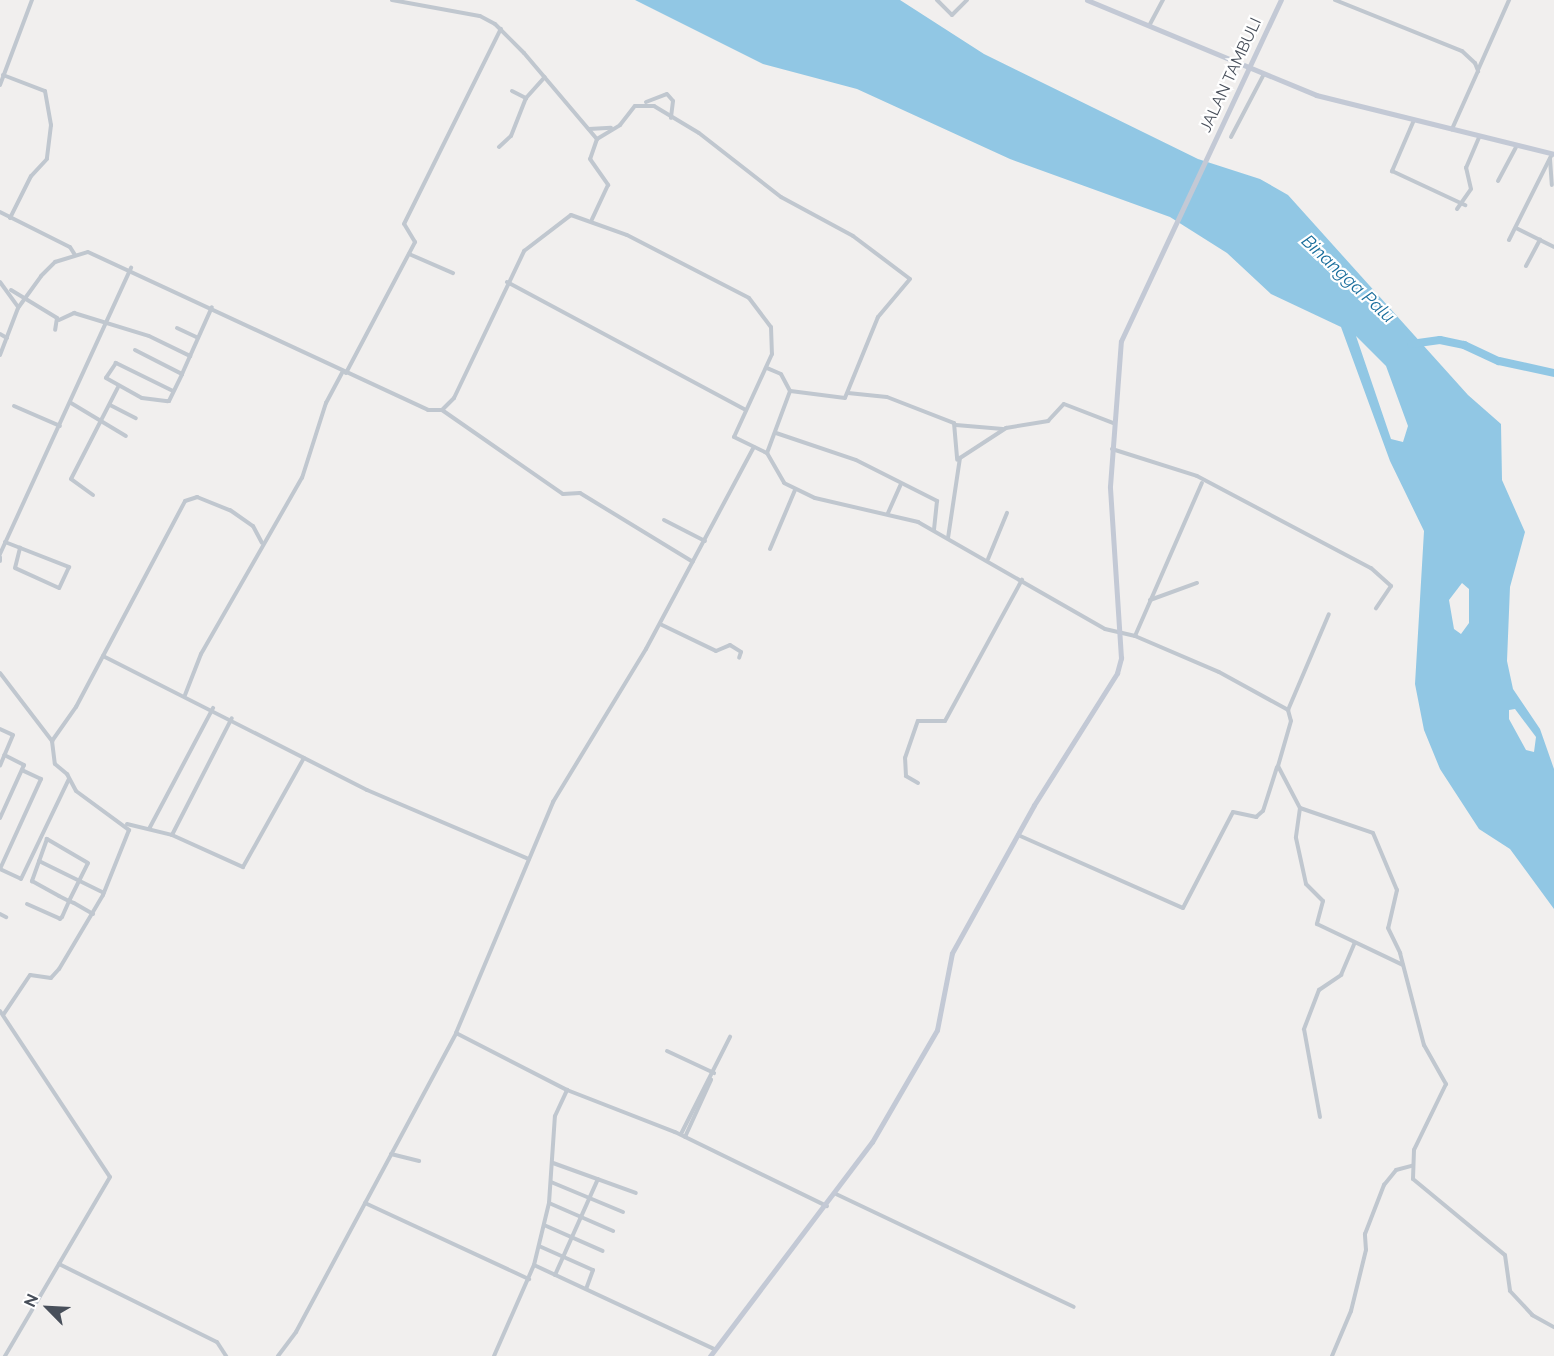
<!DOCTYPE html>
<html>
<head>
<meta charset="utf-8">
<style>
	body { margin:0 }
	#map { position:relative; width:1554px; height:1356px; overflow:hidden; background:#f1efee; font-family:Raleway,sans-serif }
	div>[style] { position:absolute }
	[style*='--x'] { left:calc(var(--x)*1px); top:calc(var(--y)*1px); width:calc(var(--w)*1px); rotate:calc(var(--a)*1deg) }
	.water>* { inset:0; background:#91c7e4 }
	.river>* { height:8px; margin:-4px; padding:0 4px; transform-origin:4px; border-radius:4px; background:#91c7e4 }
	.street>* { height:4px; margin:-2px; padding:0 2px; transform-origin:2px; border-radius:2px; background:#c0c7cf }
	.secondary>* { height:5px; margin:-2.5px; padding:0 2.5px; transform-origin:2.5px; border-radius:2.5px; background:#c3c9d5 }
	span { translate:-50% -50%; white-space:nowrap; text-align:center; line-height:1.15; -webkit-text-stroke:4.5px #fff; paint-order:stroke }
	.street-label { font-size:16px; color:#484f5a }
	.water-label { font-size:18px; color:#196e9c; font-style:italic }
	.north { position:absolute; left:18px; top:1278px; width:60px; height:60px; -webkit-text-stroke:4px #fff; paint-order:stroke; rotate:294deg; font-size:16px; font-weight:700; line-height:24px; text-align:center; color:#484f5a }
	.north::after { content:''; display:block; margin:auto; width:21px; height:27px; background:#484f5a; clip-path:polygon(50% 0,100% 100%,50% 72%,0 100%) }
</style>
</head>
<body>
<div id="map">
	<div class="water">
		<div style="clip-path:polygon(evenodd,635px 0,900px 0,984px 54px,1198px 159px,1260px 179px,1288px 195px,1468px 395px,1501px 424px,1502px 480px,1525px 532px,1510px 587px,1507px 661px,1513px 689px,1540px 729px,1554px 769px,1554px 909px,1510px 849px,1479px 829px,1440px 769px,1424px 730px,1415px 684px,1424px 531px,1390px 461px,1341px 327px,1271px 294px,1227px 253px,1170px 217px,1010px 159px,857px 89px,763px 64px,635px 0,1356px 336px,1386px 366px,1408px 426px,1403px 442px,1391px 439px,1356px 336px,635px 0,1462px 583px,1469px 589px,1469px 623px,1461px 634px,1454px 629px,1449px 600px,1462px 583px,635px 0,1515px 709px,1536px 737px,1534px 752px,1526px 750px,1509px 719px,1509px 710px,1515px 709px)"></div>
	</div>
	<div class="river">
		<div style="--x:1411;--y:344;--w:29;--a:-8"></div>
		<div style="--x:1440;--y:340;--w:25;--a:12"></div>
		<div style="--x:1464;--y:345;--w:38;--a:25"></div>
		<div style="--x:1499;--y:361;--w:56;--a:12.3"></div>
	</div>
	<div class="street">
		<div style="--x:392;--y:0;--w:89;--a:10.3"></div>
		<div style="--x:480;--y:16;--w:17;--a:28"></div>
		<div style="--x:495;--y:24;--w:41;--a:45"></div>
		<div style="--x:524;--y:53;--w:113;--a:49.7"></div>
		<div style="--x:597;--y:139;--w:21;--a:109"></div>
		<div style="--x:590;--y:159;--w:32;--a:55"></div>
		<div style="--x:608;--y:185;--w:38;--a:115"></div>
		<div style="--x:937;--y:0;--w:21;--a:45"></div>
		<div style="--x:952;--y:15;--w:21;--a:-45"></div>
		<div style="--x:1335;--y:0;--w:137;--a:21.9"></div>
		<div style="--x:1462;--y:51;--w:18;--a:43"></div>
		<div style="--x:1475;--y:63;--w:9;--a:69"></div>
		<div style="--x:1478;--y:71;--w:64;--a:114.1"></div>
		<div style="--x:1149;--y:26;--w:30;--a:-62"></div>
		<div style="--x:1478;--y:70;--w:77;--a:-66.1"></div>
		<div style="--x:3;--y:75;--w:45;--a:20.9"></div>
		<div style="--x:45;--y:91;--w:35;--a:80"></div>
		<div style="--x:51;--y:125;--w:34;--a:97"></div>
		<div style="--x:47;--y:159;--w:23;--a:133"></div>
		<div style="--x:31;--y:176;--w:47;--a:116.6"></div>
		<div style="--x:0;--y:85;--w:91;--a:-69.4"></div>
		<div style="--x:512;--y:91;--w:16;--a:27"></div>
		<div style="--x:646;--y:102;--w:22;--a:-21"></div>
		<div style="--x:667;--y:94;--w:9;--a:49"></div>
		<div style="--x:673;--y:101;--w:17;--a:97"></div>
		<div style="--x:1414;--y:120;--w:56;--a:113.3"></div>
		<div style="--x:1392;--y:171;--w:81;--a:25"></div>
		<div style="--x:589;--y:129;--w:22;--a:-3"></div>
		<div style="--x:1231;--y:137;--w:71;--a:-62.4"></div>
		<div style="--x:597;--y:139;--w:27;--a:-31"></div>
		<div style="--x:620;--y:125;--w:24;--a:-52"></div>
		<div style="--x:635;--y:106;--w:19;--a:0"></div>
		<div style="--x:654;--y:106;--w:52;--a:31"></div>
		<div style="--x:699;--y:133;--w:104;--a:38"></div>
		<div style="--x:781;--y:197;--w:82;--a:28.4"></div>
		<div style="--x:853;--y:236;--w:71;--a:37"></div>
		<div style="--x:910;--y:279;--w:50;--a:130.1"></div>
		<div style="--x:878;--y:317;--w:87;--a:112.2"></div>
		<div style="--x:845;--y:398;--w:55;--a:-172.7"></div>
		<div style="--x:499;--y:147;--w:16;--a:-43"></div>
		<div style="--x:511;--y:136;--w:41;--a:-68.5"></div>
		<div style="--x:526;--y:98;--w:28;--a:-48"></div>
		<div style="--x:1550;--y:159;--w:26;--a:86"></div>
		<div style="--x:1498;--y:181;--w:38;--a:-62"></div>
		<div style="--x:1457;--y:209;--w:24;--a:-55"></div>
		<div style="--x:1471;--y:189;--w:22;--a:-103"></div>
		<div style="--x:1466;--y:168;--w:34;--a:-67"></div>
		<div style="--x:0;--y:212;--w:78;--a:26.6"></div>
		<div style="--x:70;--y:247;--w:9;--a:58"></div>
		<div style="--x:1516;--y:228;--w:42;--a:26.6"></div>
		<div style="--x:1509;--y:240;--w:96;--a:-63.4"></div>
		<div style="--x:409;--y:254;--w:48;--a:23.4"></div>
		<div style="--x:1526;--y:266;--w:30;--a:-62"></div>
		<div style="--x:0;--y:282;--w:31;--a:54"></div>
		<div style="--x:507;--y:282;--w:271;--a:28.2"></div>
		<div style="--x:11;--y:290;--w:54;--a:31.3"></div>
		<div style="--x:57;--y:318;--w:12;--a:99"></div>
		<div style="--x:59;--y:320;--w:17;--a:-25"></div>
		<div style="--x:74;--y:313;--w:78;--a:17"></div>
		<div style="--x:149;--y:336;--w:46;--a:26"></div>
		<div style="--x:177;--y:328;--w:23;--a:25"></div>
		<div style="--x:0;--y:334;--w:8;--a:30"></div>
		<div style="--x:135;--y:350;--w:53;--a:27.1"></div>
		<div style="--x:0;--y:355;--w:50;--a:-69"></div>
		<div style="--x:18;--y:308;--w:39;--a:-54"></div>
		<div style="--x:41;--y:276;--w:20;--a:-45"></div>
		<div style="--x:55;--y:262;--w:34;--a:-17"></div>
		<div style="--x:88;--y:252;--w:375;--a:24.9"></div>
		<div style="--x:428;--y:410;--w:14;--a:0"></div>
		<div style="--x:442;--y:410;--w:17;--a:-45"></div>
		<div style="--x:454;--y:398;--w:163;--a:-64.5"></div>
		<div style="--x:524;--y:251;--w:59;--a:-37.5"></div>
		<div style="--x:571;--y:215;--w:59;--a:19.7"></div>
		<div style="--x:627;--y:235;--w:137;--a:27.3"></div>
		<div style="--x:749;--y:298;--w:36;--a:53"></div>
		<div style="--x:771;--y:327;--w:27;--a:88"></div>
		<div style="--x:772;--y:354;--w:91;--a:114.6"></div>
		<div style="--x:734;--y:437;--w:37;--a:26"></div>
		<div style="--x:767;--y:453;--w:34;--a:60"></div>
		<div style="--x:784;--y:483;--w:34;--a:26"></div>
		<div style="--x:815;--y:498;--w:106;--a:13.1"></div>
		<div style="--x:918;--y:522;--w:215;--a:29.8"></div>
		<div style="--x:1105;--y:629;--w:31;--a:13"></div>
		<div style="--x:1135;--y:636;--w:91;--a:23.2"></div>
		<div style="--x:1219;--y:672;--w:79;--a:28.8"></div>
		<div style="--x:1288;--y:710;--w:11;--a:75"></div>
		<div style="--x:1291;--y:721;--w:47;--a:106.1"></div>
		<div style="--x:1278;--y:766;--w:47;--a:62.4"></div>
		<div style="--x:1300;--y:808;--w:77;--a:18.9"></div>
		<div style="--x:1373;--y:833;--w:62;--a:67.2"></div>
		<div style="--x:1397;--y:890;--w:39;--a:103"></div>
		<div style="--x:1388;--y:928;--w:28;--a:64"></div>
		<div style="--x:1400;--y:953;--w:95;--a:75.4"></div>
		<div style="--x:1424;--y:1045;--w:45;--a:60.6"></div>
		<div style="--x:1446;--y:1084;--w:73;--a:115.9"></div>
		<div style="--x:1414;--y:1150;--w:29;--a:92"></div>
		<div style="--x:1413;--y:1179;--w:119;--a:39.6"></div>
		<div style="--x:1505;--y:1255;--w:36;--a:82"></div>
		<div style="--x:1510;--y:1291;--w:33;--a:47"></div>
		<div style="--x:1532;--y:1315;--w:25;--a:29"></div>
		<div style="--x:346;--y:373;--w:148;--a:-62.2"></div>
		<div style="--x:415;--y:242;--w:21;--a:-121"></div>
		<div style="--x:404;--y:224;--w:218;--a:-63.6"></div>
		<div style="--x:173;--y:391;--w:64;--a:-153.8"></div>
		<div style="--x:116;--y:363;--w:18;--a:124"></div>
		<div style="--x:106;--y:378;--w:41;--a:29.1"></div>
		<div style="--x:142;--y:398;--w:26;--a:7"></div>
		<div style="--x:168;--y:401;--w:1;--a:0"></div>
		<div style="--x:169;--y:401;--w:30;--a:-64"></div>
		<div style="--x:182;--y:374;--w:73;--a:-65.9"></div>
		<div style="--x:848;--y:393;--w:39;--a:6"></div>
		<div style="--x:887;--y:397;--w:72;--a:21.2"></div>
		<div style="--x:954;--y:423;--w:37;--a:85"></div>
		<div style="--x:71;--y:403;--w:64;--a:31"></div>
		<div style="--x:110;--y:405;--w:29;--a:27"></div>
		<div style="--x:14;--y:406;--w:50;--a:23.5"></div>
		<div style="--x:442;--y:410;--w:147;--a:34.8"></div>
		<div style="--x:563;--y:494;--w:17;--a:-3"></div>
		<div style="--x:580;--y:493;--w:132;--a:31.4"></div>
		<div style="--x:956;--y:425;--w:47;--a:4.9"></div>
		<div style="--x:776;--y:433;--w:84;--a:18.6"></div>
		<div style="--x:856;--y:460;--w:91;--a:26.8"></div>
		<div style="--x:937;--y:501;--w:29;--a:96"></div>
		<div style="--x:1112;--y:449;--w:89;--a:17.6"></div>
		<div style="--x:1197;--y:476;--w:197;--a:27.9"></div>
		<div style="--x:1371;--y:568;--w:27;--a:42"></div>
		<div style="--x:1391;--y:586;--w:27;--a:124"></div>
		<div style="--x:767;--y:453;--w:66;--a:-69.6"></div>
		<div style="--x:790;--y:391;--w:19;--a:-118"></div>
		<div style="--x:781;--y:374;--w:15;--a:-157"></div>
		<div style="--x:93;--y:495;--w:27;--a:-144"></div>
		<div style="--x:71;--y:479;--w:103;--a:-62.9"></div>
		<div style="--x:888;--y:513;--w:30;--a:-66"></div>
		<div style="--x:664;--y:520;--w:46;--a:27.1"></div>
		<div style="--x:948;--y:538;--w:81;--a:-81.5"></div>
		<div style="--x:960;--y:458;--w:55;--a:-33.1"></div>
		<div style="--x:1006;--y:428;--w:43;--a:-9.5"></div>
		<div style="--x:1048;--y:421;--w:23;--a:-47"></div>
		<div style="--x:1064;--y:404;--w:53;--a:21.2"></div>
		<div style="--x:5;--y:542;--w:69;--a:21.3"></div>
		<div style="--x:69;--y:567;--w:23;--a:115"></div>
		<div style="--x:59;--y:588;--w:48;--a:-155.6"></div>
		<div style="--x:15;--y:568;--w:21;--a:-76"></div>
		<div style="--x:770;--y:549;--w:64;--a:-67"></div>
		<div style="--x:0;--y:554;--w:315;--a:-65.4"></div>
		<div style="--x:0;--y:557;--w:4;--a:90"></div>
		<div style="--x:988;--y:559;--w:50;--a:-67.6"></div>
		<div style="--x:1150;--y:600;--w:50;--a:-19.9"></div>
		<div style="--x:660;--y:624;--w:62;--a:25.7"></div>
		<div style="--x:716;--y:651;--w:15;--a:-23"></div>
		<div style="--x:730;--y:645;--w:13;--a:32"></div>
		<div style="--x:741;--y:652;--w:6;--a:108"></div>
		<div style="--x:1135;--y:636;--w:167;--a:-66.4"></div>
		<div style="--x:103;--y:656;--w:296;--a:26.9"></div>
		<div style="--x:367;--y:790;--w:176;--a:23.1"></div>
		<div style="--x:0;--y:673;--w:86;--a:52.6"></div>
		<div style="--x:52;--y:741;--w:23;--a:83"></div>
		<div style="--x:55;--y:764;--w:16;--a:40"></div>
		<div style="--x:67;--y:774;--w:19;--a:62"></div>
		<div style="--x:76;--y:791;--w:66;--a:36.3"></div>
		<div style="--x:129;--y:830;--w:70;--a:111.8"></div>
		<div style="--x:103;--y:895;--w:86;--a:120.7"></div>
		<div style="--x:59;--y:969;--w:12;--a:132"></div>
		<div style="--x:51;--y:978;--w:21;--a:-172"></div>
		<div style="--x:30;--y:975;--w:48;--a:124"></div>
		<div style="--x:185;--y:695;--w:44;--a:-68.7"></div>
		<div style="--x:201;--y:654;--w:203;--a:-60.2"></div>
		<div style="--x:302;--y:478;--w:79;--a:-72.3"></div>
		<div style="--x:326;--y:403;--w:36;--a:-62"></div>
		<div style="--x:1288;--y:710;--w:104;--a:-66.9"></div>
		<div style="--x:0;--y:729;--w:14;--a:25"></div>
		<div style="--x:13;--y:735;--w:33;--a:113"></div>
		<div style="--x:52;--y:741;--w:42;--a:-54.8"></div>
		<div style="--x:76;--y:707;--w:233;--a:-62.1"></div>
		<div style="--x:185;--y:501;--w:13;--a:-18"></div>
		<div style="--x:197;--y:497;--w:35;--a:22"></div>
		<div style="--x:230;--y:510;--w:28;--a:35"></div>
		<div style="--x:253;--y:526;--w:19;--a:62"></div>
		<div style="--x:918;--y:783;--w:14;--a:-150"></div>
		<div style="--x:906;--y:776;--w:18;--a:-93"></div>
		<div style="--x:905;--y:758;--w:39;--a:-71"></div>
		<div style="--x:918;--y:721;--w:27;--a:0"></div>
		<div style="--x:945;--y:721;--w:161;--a:-61.4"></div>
		<div style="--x:1300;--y:808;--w:30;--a:98"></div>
		<div style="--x:1296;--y:838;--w:47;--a:77.7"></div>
		<div style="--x:1306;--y:884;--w:24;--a:45"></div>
		<div style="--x:1323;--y:901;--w:24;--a:105"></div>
		<div style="--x:1317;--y:924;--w:95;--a:25.5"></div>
		<div style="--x:0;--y:818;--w:58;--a:-65.6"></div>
		<div style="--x:24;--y:765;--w:22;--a:-153"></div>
		<div style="--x:127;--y:824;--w:46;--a:13.7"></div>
		<div style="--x:172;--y:835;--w:131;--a:-62.9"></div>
		<div style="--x:149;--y:829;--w:137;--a:-62.1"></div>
		<div style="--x:172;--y:835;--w:78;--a:24.3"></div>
		<div style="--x:243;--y:867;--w:125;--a:-60.8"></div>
		<div style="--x:1018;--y:835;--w:180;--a:23.9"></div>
		<div style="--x:1183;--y:908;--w:108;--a:-62.5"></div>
		<div style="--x:1233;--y:812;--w:24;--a:12"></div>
		<div style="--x:1256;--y:817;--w:9;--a:-41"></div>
		<div style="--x:1263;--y:811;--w:46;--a:-72.3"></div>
		<div style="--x:39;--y:861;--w:72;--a:26.2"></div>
		<div style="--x:0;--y:869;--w:23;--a:25"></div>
		<div style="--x:21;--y:879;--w:111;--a:-64.4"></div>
		<div style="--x:0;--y:869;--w:99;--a:-65.5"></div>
		<div style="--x:41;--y:779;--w:21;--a:-155"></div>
		<div style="--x:27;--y:904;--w:36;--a:24"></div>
		<div style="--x:60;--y:919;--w:3;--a:-45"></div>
		<div style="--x:62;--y:917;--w:17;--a:-66"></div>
		<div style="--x:69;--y:901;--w:42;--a:-63.4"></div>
		<div style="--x:88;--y:863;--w:48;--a:-149.7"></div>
		<div style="--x:47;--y:839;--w:45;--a:109.7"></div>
		<div style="--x:32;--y:881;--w:31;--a:29"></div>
		<div style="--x:59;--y:896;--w:11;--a:27"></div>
		<div style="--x:69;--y:901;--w:5;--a:22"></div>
		<div style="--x:74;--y:903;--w:22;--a:30"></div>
		<div style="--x:0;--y:914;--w:7;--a:27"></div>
		<div style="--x:0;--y:1011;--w:199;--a:56.5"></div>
		<div style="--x:110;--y:1177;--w:208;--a:120.4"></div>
		<div style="--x:456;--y:1033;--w:125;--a:27.2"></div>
		<div style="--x:567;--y:1090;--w:116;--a:21.3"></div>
		<div style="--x:675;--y:1132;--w:169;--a:26"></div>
		<div style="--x:667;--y:1051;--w:52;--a:25.1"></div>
		<div style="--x:1320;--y:1117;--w:89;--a:-100.3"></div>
		<div style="--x:1304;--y:1029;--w:42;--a:-69"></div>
		<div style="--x:1319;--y:990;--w:27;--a:-34"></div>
		<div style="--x:1341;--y:975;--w:34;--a:-67"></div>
		<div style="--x:681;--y:1134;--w:109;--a:-63.2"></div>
		<div style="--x:685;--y:1137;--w:63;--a:-65.5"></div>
		<div style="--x:391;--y:1154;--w:29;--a:14"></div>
		<div style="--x:553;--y:1163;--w:88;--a:19.9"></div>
		<div style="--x:551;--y:1182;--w:78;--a:22.6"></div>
		<div style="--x:836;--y:1194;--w:263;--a:25.4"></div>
		<div style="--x:365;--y:1203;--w:181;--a:24.9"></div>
		<div style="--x:549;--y:1203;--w:70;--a:23.6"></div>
		<div style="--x:544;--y:1225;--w:64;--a:23.8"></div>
		<div style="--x:539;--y:1246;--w:59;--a:24"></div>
		<div style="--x:593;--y:1270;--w:20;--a:110"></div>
		<div style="--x:59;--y:1264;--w:176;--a:26.3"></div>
		<div style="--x:217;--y:1342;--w:17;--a:57"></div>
		<div style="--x:534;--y:1265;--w:199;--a:25"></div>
		<div style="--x:555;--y:1275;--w:105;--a:-65.9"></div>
		<div style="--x:278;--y:1356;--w:30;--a:-53"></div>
		<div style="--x:296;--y:1332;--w:339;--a:-61.8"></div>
		<div style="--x:456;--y:1033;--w:251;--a:-67.2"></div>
		<div style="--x:553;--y:802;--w:179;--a:-58.7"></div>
		<div style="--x:646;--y:649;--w:229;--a:-61.9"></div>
		<div style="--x:494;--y:1356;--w:99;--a:-66.3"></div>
		<div style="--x:534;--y:1265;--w:64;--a:-76.4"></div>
		<div style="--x:549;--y:1203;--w:87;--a:-86.1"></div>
		<div style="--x:555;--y:1116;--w:29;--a:-65"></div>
		<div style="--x:1332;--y:1356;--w:49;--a:-67.1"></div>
		<div style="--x:1351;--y:1311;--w:63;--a:-76.2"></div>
		<div style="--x:1366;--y:1250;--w:16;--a:-94"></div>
		<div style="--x:1365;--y:1234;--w:53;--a:-68.8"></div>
		<div style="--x:1384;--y:1185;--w:19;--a:-51"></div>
		<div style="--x:1396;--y:1170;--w:16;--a:-15"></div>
	</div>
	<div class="secondary">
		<div style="--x:1087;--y:0;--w:248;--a:22.5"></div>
		<div style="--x:1316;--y:95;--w:245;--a:13.9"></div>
		<div style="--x:710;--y:1356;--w:268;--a:-52.9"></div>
		<div style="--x:872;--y:1142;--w:129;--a:-59.9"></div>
		<div style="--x:937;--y:1030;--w:78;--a:-79"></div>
		<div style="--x:952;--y:953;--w:169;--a:-61"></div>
		<div style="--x:1034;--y:805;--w:156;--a:-57.8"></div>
		<div style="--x:1117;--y:673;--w:16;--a:-75"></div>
		<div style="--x:1121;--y:658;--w:172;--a:-93.7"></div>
		<div style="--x:1110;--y:486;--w:145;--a:-85.7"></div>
		<div style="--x:1121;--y:341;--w:377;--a:-64.9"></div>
	</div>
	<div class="street-label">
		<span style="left:1231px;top:75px;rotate:-65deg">JALAN TAMBULI</span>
	</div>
	<div class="water-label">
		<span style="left:1348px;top:279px;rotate:43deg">Binangga Palu</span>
	</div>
	<div class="north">N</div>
</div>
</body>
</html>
